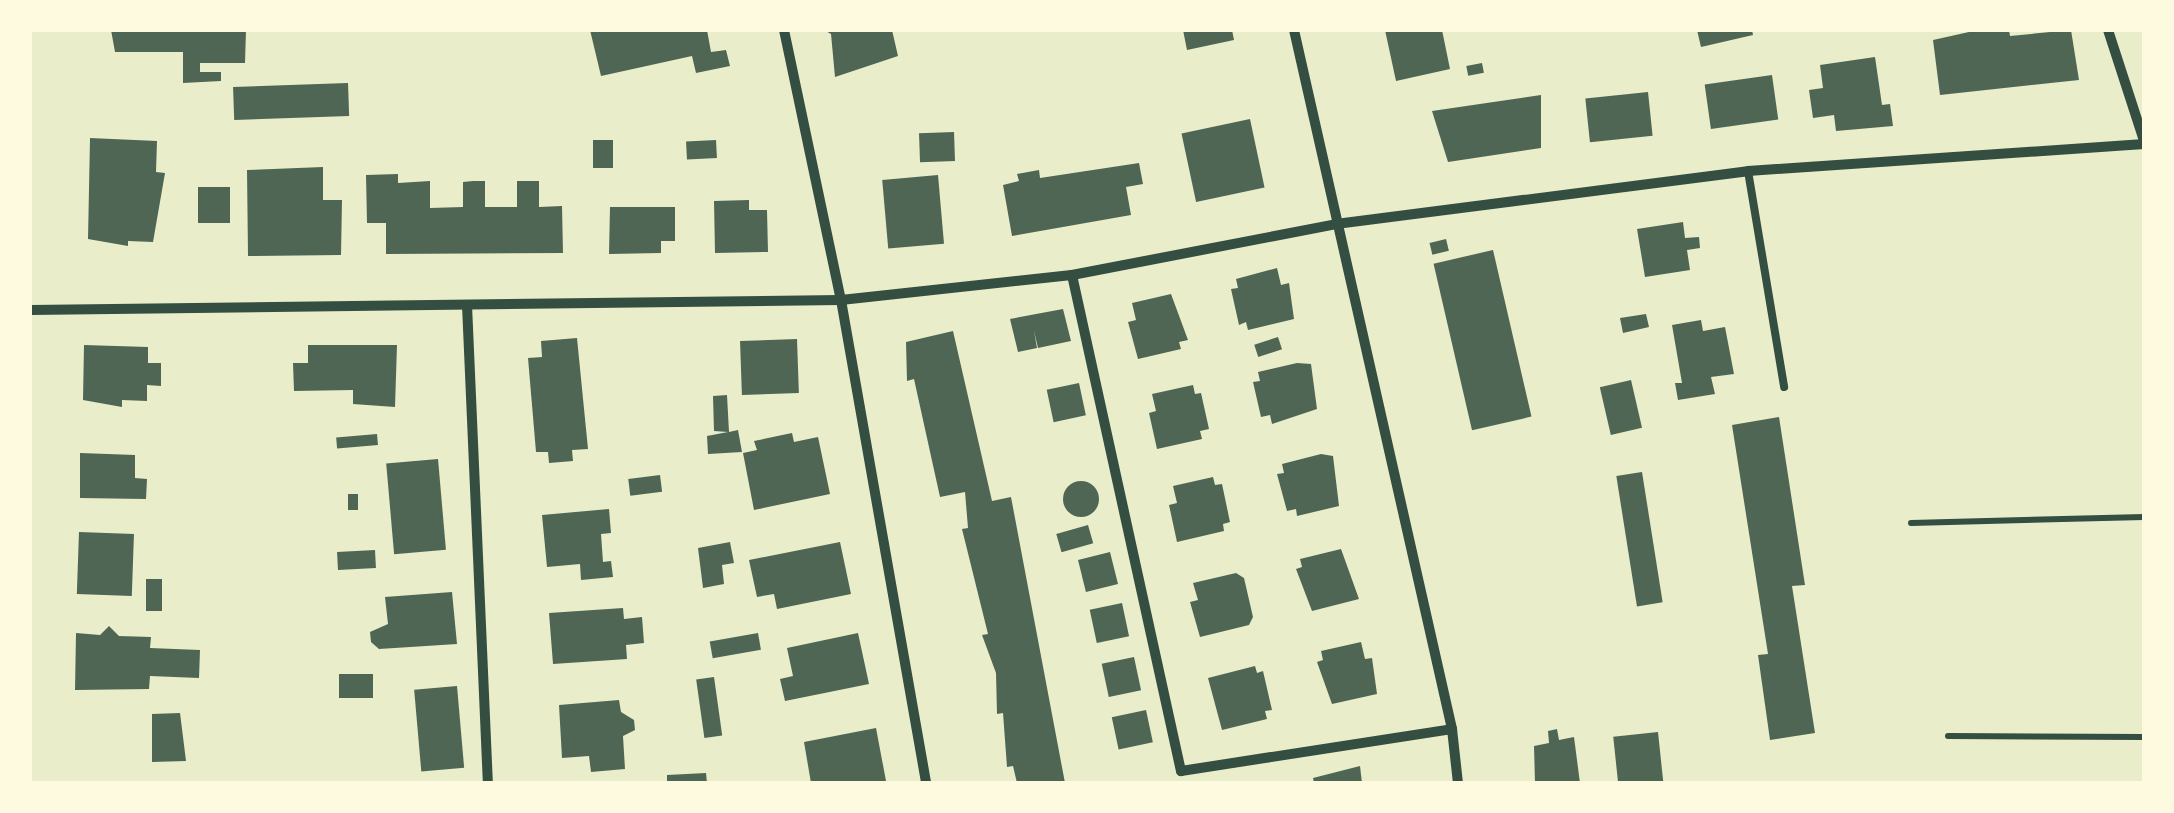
<!DOCTYPE html>
<html>
<head>
<meta charset="utf-8">
<style>
	body { margin:0 }
	#map { position:relative; width:2174px; height:813px; overflow:hidden; background:#e9edc9; font-family:"IBM Plex Sans",sans-serif }
	div>[style] { position:absolute }
	[style*='--x'] { left:calc(var(--x)*1px); top:calc(var(--y)*1px); width:calc(var(--w)*1px); rotate:calc(var(--a)*1deg) }
	.building>* { inset:0; background:#4f6655; transform-origin:0 0 }
	.round { border-radius:50% }
	.path>* { height:6px; margin:-3px; padding:0 3px; transform-origin:3px; border-radius:3px; background:#344e41 }
	.service>* { height:8px; margin:-4px; padding:0 4px; transform-origin:4px; border-radius:4px; background:#344e41 }
	.minor>* { height:10px; margin:-5px; padding:0 5px; transform-origin:5px; border-radius:5px; background:#344e41 }
	span { translate:-50% -50%; white-space:nowrap; text-align:center; line-height:1.15; -webkit-text-stroke:9px #fefae0; paint-order:stroke }
	.frame { position:absolute; inset:0; border:32px solid #fefae0; pointer-events:none }
</style>
</head>
<body>
<div id="map">
	<div class="building">
		<div style="clip-path:polygon(111px 30px,246px 30px,245px 63px,200px 63px,200px 72px,221px 72px,221px 81px,183px 83px,183px 52px,115px 52px)"></div>
		<div style="clip-path:polygon(590px 30px,707px 30px,711px 52px,726px 50px,730px 66px,696px 73px,692px 56px,601px 76px)"></div>
		<div style="clip-path:polygon(824px 30px,892px 30px,898px 56px,835px 77px,831px 34px)"></div>
		<div style="clip-path:polygon(1183px 30px,1232px 30px,1234px 40px,1187px 50px)"></div>
		<div style="clip-path:polygon(1385px 30px,1442px 30px,1450px 69px,1396px 81px)"></div>
		<div style="clip-path:polygon(1697px 30px,1752px 30px,1753px 35px,1701px 47px)"></div>
		<div style="clip-path:polygon(1978px 30px,2009px 30px,2010px 36px,2071px 30px,2079px 80px,1940px 95px,1933px 40px)"></div>
		<div style="clip-path:polygon(1875px 57px,1882px 105px,1890px 104px,1893px 126px,1836px 131px,1834px 115px,1813px 118px,1809px 90px,1823px 88px,1820px 65px)"></div>
		<div style="left:1482px;top:63px;width:10px;height:16px;rotate:79deg"></div>
		<div style="left:1772px;top:75px;width:45px;height:68px;rotate:82deg"></div>
		<div style="left:348px;top:83px;width:33px;height:115px;rotate:88deg"></div>
		<div style="left:1648px;top:92px;width:44px;height:63px;rotate:84deg"></div>
		<div style="clip-path:polygon(1541px 95px,1541px 148px,1448px 162px,1432px 111px)"></div>
		<div style="left:1250px;top:119px;width:70px;height:70px;rotate:78deg"></div>
		<div style="left:954px;top:132px;width:29px;height:35px;rotate:88deg"></div>
		<div style="clip-path:polygon(90px 138px,157px 141px,156px 172px,165px 173px,153px 242px,128px 241px,128px 246px,88px 239px)"></div>
		<div style="left:613px;top:140px;width:28px;height:20px;rotate:90deg"></div>
		<div style="left:716px;top:140px;width:18px;height:30px;rotate:87deg"></div>
		<div style="clip-path:polygon(1139px 163px,1143px 184px,1126px 187px,1131px 215px,1012px 236px,1003px 185px,1019px 181px,1017px 174px,1039px 170px,1040px 178px)"></div>
		<div style="clip-path:polygon(323px 167px,323px 200px,342px 200px,341px 255px,248px 256px,247px 170px)"></div>
		<div style="clip-path:polygon(398px 174px,398px 183px,430px 181px,430px 208px,463px 207px,463px 182px,473px 181px,485px 181px,485px 207px,517px 207px,517px 181px,539px 181px,539px 207px,562px 206px,563px 253px,386px 254px,386px 223px,367px 223px,366px 175px)"></div>
		<div style="left:938px;top:175px;width:69px;height:56px;rotate:85deg"></div>
		<div style="left:198px;top:187px;width:32px;height:36px"></div>
		<div style="clip-path:polygon(749px 200px,749px 210px,767px 210px,768px 252px,715px 253px,714px 201px)"></div>
		<div style="clip-path:polygon(610px 207px,675px 207px,675px 241px,661px 241px,661px 253px,609px 254px)"></div>
		<div style="clip-path:polygon(1683px 222px,1685px 238px,1699px 237px,1700px 248px,1687px 250px,1690px 270px,1645px 277px,1637px 229px)"></div>
		<div style="left:1446px;top:239px;width:12px;height:17px;rotate:76deg"></div>
		<div style="left:1493px;top:250px;width:171px;height:61px;rotate:77deg"></div>
		<div style="clip-path:polygon(1277px 268px,1281px 285px,1289px 283px,1294px 319px,1248px 330px,1246px 322px,1239px 325px,1231px 289px,1238px 288px,1236px 279px)"></div>
		<div style="clip-path:polygon(1171px 294px,1188px 340px,1179px 342px,1181px 349px,1138px 359px,1128px 322px,1136px 320px,1132px 303px)"></div>
		<div style="clip-path:polygon(1063px 309px,1071px 341px,1038px 348px,1034px 331px,1037px 348px,1018px 352px,1010px 319px)"></div>
		<div style="clip-path:polygon(1646px 314px,1649px 327px,1623px 333px,1620px 318px)"></div>
		<div style="clip-path:polygon(1701px 320px,1703px 331px,1725px 327px,1734px 374px,1711px 377px,1715px 394px,1678px 400px,1675px 383px,1682px 383px,1672px 325px)"></div>
		<div style="clip-path:polygon(953px 331px,992px 501px,1011px 497px,1065px 783px,1017px 783px,1013px 766px,1007px 767px,1003px 713px,997px 714px,996px 673px,982px 635px,988px 634px,962px 529px,968px 528px,965px 492px,940px 497px,914px 379px,907px 381px,906px 342px)"></div>
		<div style="left:1278px;top:337px;width:13px;height:25px;rotate:72deg"></div>
		<div style="clip-path:polygon(577px 338px,588px 449px,572px 450px,573px 461px,549px 463px,548px 452px,536px 452px,528px 358px,542px 357px,541px 341px)"></div>
		<div style="left:797px;top:339px;width:54px;height:57px;rotate:88deg"></div>
		<div style="clip-path:polygon(84px 345px,148px 347px,148px 363px,161px 363px,161px 386px,147px 385px,147px 401px,122px 400px,122px 407px,83px 400px)"></div>
		<div style="clip-path:polygon(308px 345px,397px 345px,395px 407px,353px 404px,353px 390px,294px 391px,293px 363px,308px 363px)"></div>
		<div style="clip-path:polygon(1297px 363px,1311px 364px,1317px 409px,1272px 424px,1270px 415px,1261px 417px,1253px 382px,1260px 381px,1258px 372px)"></div>
		<div style="left:1631px;top:380px;width:49px;height:32px;rotate:77deg"></div>
		<div style="left:1079px;top:383px;width:33px;height:33px;rotate:78deg"></div>
		<div style="clip-path:polygon(1193px 385px,1195px 394px,1201px 393px,1209px 429px,1200px 431px,1202px 439px,1157px 449px,1149px 413px,1156px 411px,1152px 394px)"></div>
		<div style="clip-path:polygon(727px 395px,729px 432px,738px 430px,742px 452px,708px 454px,707px 436px,728px 432px,714px 431px,713px 396px)"></div>
		<div style="clip-path:polygon(1779px 417px,1805px 585px,1792px 586px,1815px 733px,1770px 740px,1758px 655px,1768px 654px,1732px 425px)"></div>
		<div style="clip-path:polygon(792px 433px,794px 442px,818px 437px,830px 494px,754px 510px,743px 453px,757px 450px,754px 441px)"></div>
		<div style="left:377px;top:434px;width:11px;height:41px;rotate:85deg"></div>
		<div style="clip-path:polygon(80px 453px,135px 455px,135px 478px,147px 479px,146px 499px,80px 498px)"></div>
		<div style="clip-path:polygon(1321px 454px,1333px 456px,1339px 506px,1297px 516px,1296px 509px,1287px 511px,1277px 474px,1284px 473px,1282px 464px)"></div>
		<div style="left:438px;top:459px;width:91px;height:52px;rotate:85deg"></div>
		<div style="left:1642px;top:472px;width:132px;height:26px;rotate:81deg"></div>
		<div style="left:660px;top:475px;width:17px;height:32px;rotate:83deg"></div>
		<div style="clip-path:polygon(1213px 477px,1215px 485px,1222px 484px,1230px 522px,1223px 524px,1224px 531px,1177px 542px,1169px 505px,1177px 503px,1173px 486px)"></div>
		<div class="round" style="left:1063px;top:481px;width:36px;height:36px"></div>
		<div style="left:348px;top:494px;width:10px;height:16px"></div>
		<div style="clip-path:polygon(609px 509px,611px 533px,601px 534px,603px 562px,611px 561px,613px 577px,581px 580px,580px 564px,547px 567px,542px 515px)"></div>
		<div style="left:1088px;top:525px;width:19px;height:33px;rotate:74deg"></div>
		<div style="left:79px;top:532px;width:55px;height:62px;rotate:2deg"></div>
		<div style="clip-path:polygon(730px 542px,734px 563px,722px 565px,724px 584px,703px 588px,698px 548px)"></div>
		<div style="clip-path:polygon(840px 542px,851px 594px,777px 609px,774px 594px,757px 597px,749px 560px)"></div>
		<div style="clip-path:polygon(1341px 549px,1359px 599px,1312px 611px,1296px 569px,1302px 567px,1300px 559px)"></div>
		<div style="left:375px;top:550px;width:18px;height:38px;rotate:87deg"></div>
		<div style="left:1110px;top:552px;width:33px;height:33px;rotate:76deg"></div>
		<div style="clip-path:polygon(1236px 573px,1244px 578px,1253px 617px,1249px 625px,1200px 637px,1190px 602px,1198px 600px,1193px 583px)"></div>
		<div style="left:146px;top:579px;width:16px;height:32px"></div>
		<div style="clip-path:polygon(452px 592px,457px 644px,379px 649px,371px 642px,370px 632px,388px 624px,385px 597px)"></div>
		<div style="left:1122px;top:603px;width:34px;height:33px;rotate:78deg"></div>
		<div style="clip-path:polygon(623px 608px,624px 619px,642px 617px,644px 643px,626px 645px,627px 659px,553px 664px,549px 613px)"></div>
		<div style="clip-path:polygon(109px 626px,119px 636px,151px 637px,150px 648px,200px 650px,199px 678px,150px 676px,149px 689px,75px 690px,76px 633px,100px 635px)"></div>
		<div style="left:758px;top:633px;width:17px;height:49px;rotate:80deg"></div>
		<div style="clip-path:polygon(858px 633px,869px 684px,785px 701px,780px 679px,793px 676px,787px 648px)"></div>
		<div style="clip-path:polygon(1361px 642px,1365px 659px,1372px 658px,1377px 694px,1332px 704px,1317px 662px,1323px 660px,1321px 651px)"></div>
		<div style="left:1134px;top:657px;width:34px;height:33px;rotate:78deg"></div>
		<div style="clip-path:polygon(1255px 666px,1257px 673px,1263px 671px,1272px 710px,1265px 711px,1267px 719px,1222px 730px,1208px 678px)"></div>
		<div style="left:373px;top:674px;width:24px;height:34px;rotate:90deg"></div>
		<div style="left:714px;top:677px;width:59px;height:18px;rotate:82deg"></div>
		<div style="left:457px;top:686px;width:82px;height:43px;rotate:85deg"></div>
		<div style="clip-path:polygon(619px 700px,621px 712px,634px 720px,635px 730px,623px 736px,625px 769px,591px 772px,589px 756px,562px 758px,559px 705px)"></div>
		<div style="left:1146px;top:710px;width:33px;height:35px;rotate:78deg"></div>
		<div style="clip-path:polygon(180px 713px,186px 761px,152px 762px,152px 714px)"></div>
		<div style="clip-path:polygon(876px 728px,886px 781px,811px 783px,804px 742px)"></div>
		<div style="clip-path:polygon(1557px 729px,1559px 740px,1574px 737px,1580px 783px,1535px 783px,1534px 746px,1549px 743px,1548px 731px)"></div>
		<div style="left:1658px;top:732px;width:51px;height:45px;rotate:84deg"></div>
		<div style="clip-path:polygon(1360px 766px,1362px 783px,1314px 783px,1313px 778px)"></div>
		<div style="clip-path:polygon(706px 773px,707px 783px,667px 783px,667px 775px)"></div>
	</div>
	<div class="path">
		<div style="--x:1911;--y:523;--w:233;--a:-1.5"></div>
		<div style="--x:1948;--y:736;--w:196;--a:0.3"></div>
	</div>
	<div class="service">
		<div style="--x:1748;--y:171;--w:219;--a:80.5"></div>
	</div>
	<div class="minor">
		<div style="--x:784;--y:30;--w:276;--a:78.1"></div>
		<div style="--x:841;--y:300;--w:490;--a:80"></div>
		<div style="--x:1294;--y:30;--w:717;--a:77.26"></div>
		<div style="--x:1452;--y:729;--w:54;--a:83.7"></div>
		<div style="--x:2108;--y:30;--w:117;--a:72"></div>
		<div style="--x:1072;--y:275;--w:508;--a:77.61"></div>
		<div style="--x:1181;--y:771;--w:274;--a:-8.8"></div>
		<div style="--x:467;--y:305;--w:478;--a:87.5"></div>
		<div style="--x:30;--y:310;--w:811;--a:-0.71"></div>
		<div style="--x:841;--y:300;--w:232;--a:-6.2"></div>
		<div style="--x:1072;--y:275;--w:269;--a:-10.9"></div>
		<div style="--x:1336;--y:224;--w:415;--a:-7.3"></div>
		<div style="--x:1748;--y:171;--w:397;--a:-3.9"></div>
	</div>
	<div class="frame"></div>
</div>
</body>
</html>
